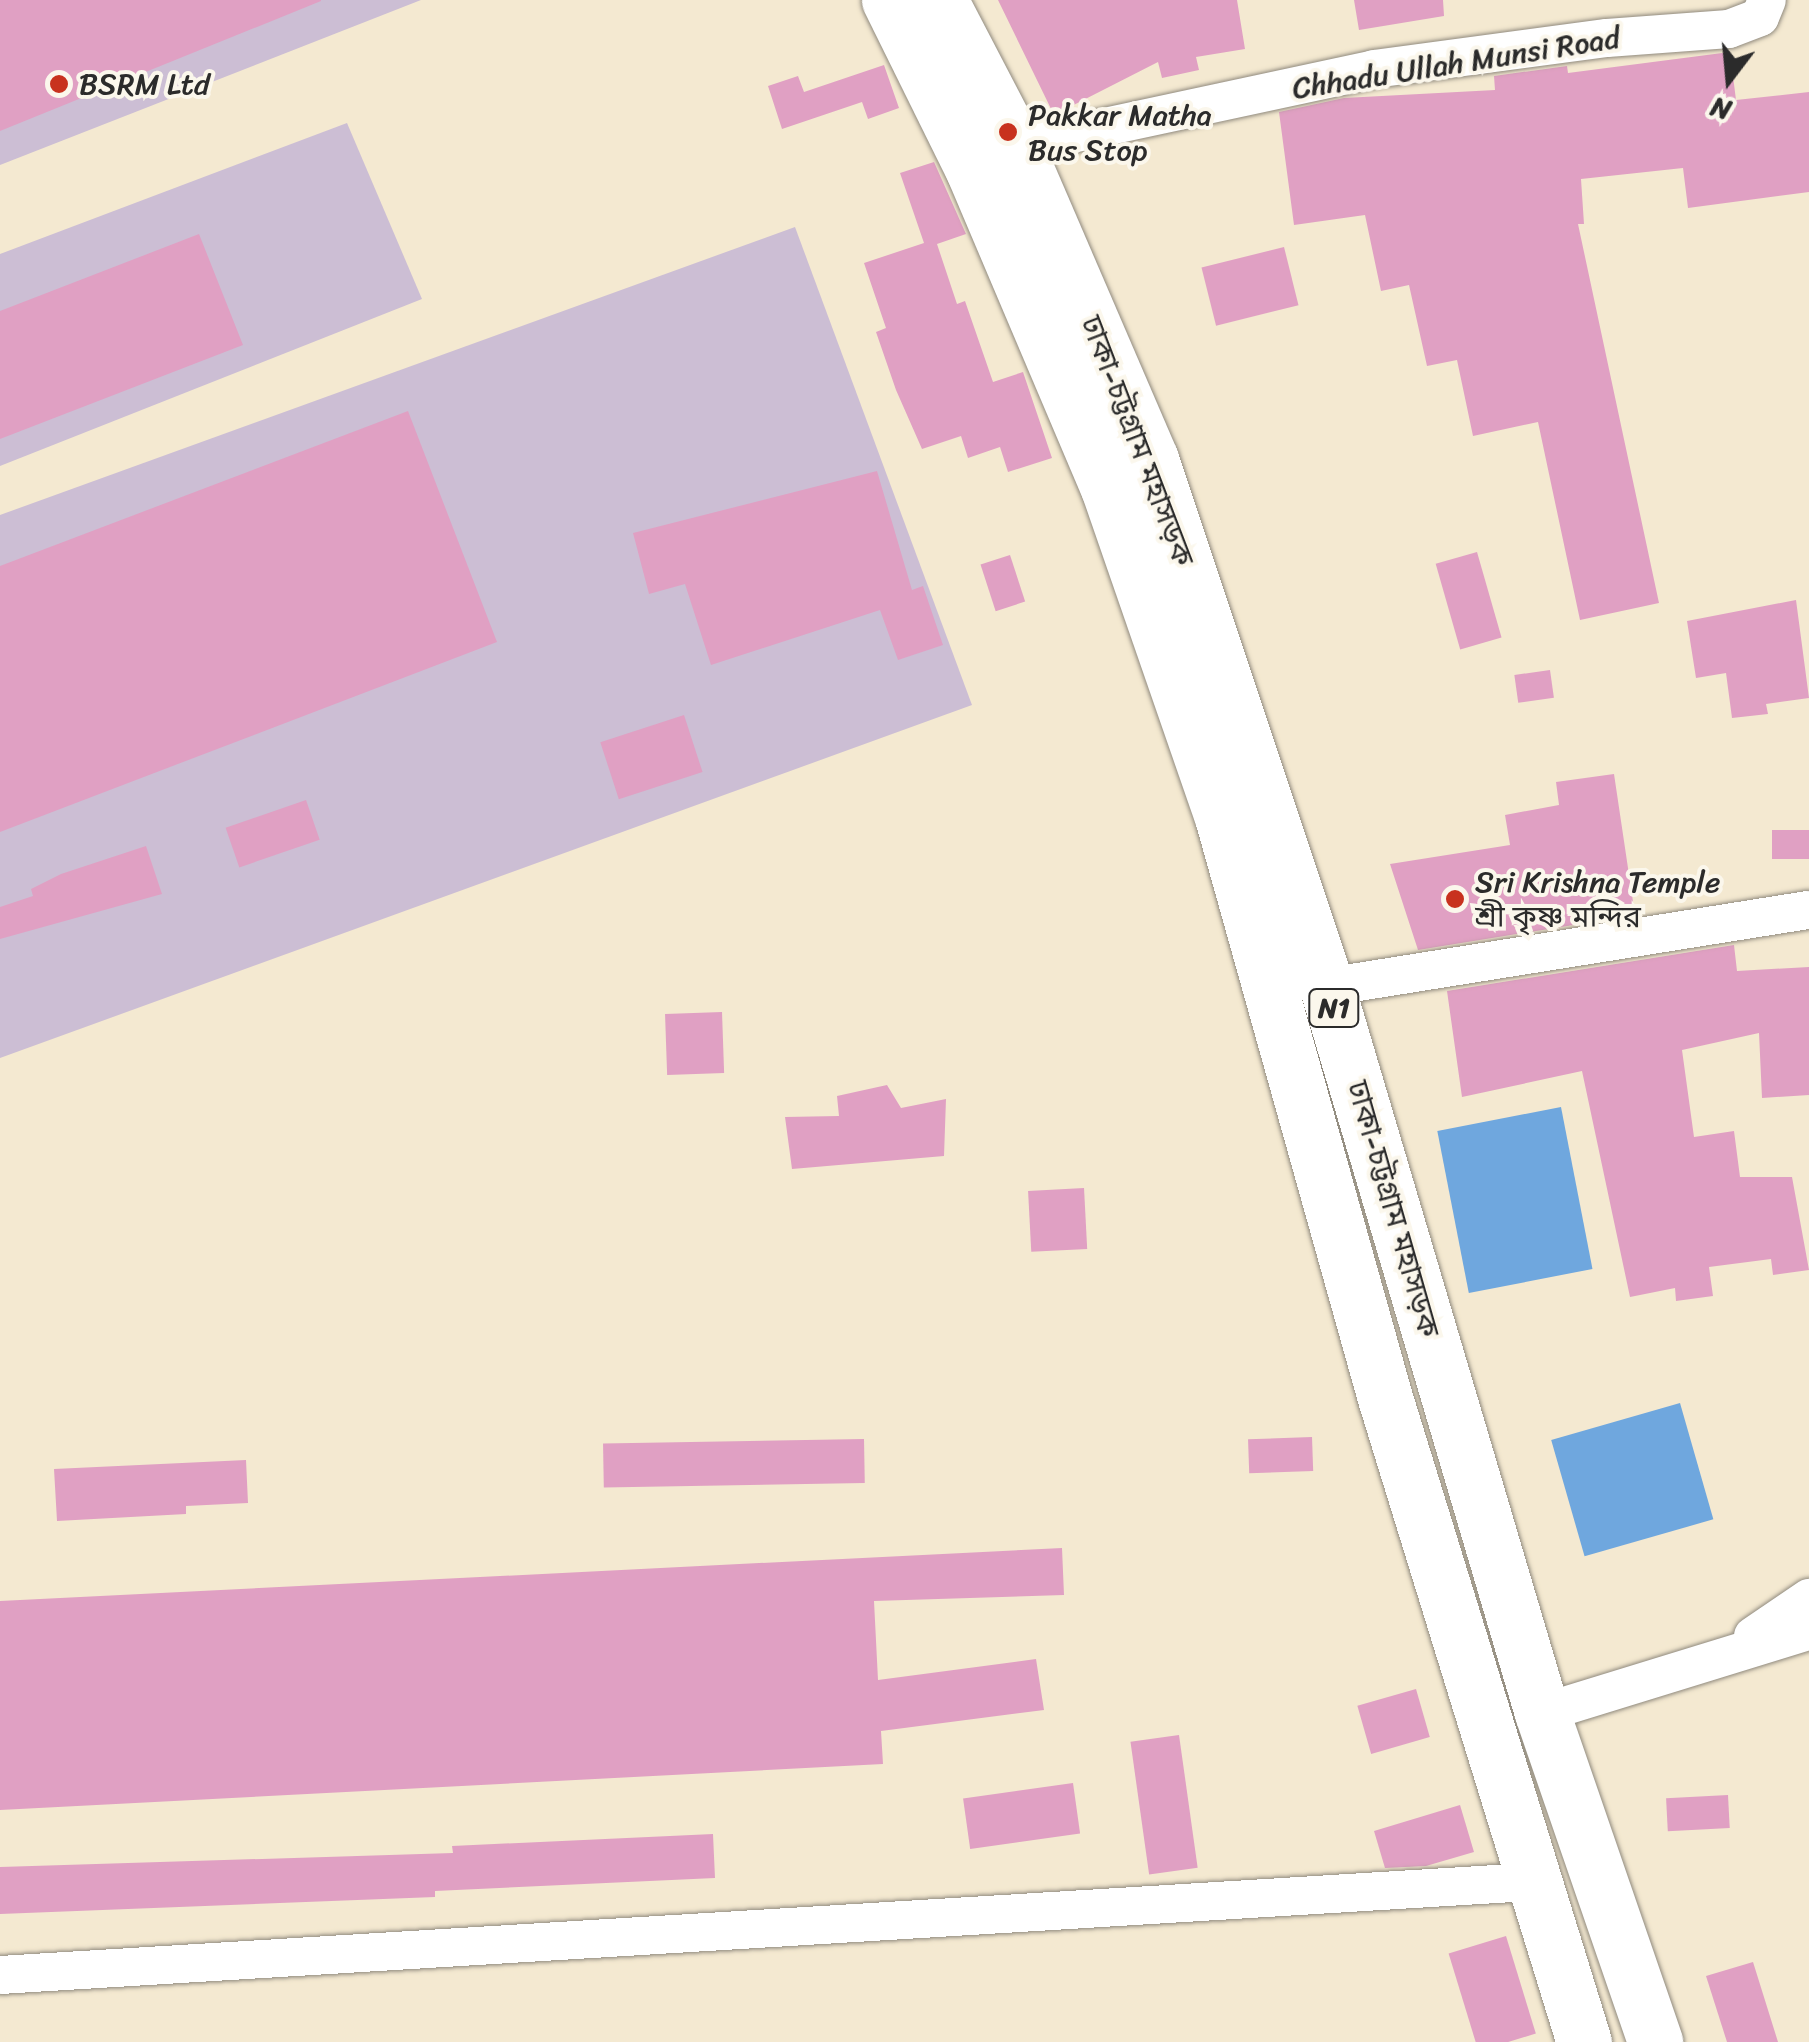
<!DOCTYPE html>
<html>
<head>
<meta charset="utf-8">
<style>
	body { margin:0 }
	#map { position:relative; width:1809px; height:2042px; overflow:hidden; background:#f4e9d1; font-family:Sriracha,"Noto Sans Bengali",sans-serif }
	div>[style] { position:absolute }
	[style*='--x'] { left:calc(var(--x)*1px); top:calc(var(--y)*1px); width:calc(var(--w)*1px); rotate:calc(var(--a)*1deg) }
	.industrial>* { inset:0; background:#ccbed4 }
	.water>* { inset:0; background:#6fa7de; transform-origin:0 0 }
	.building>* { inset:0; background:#e0a0c3; transform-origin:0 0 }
	.roads { filter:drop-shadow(0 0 2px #908a7e) drop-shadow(0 0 2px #908a7e) }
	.street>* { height:38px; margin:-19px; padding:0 19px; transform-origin:19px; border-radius:19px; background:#fff }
	.highway>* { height:55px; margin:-27.5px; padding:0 27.5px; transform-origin:27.5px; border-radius:27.5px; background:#fff }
	.dots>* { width:28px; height:28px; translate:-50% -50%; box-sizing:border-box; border:5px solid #fbf7ec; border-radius:50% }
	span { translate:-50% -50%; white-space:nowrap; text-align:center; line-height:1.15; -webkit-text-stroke:8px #fbf7ec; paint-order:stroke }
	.shield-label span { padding:2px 8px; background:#fbf7ec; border:2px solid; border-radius:8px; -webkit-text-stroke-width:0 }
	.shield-label { font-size:28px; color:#2b2b2b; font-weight:700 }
	.street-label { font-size:30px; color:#2b2b2b }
	.poi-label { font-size:30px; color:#2b2b2b }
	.left { translate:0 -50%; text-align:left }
	.north { position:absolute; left:1679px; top:30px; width:100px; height:100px; -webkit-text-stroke:8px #fbf7ec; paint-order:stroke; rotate:196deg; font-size:28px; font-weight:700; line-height:40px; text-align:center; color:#2b2b2b }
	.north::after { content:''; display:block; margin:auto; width:35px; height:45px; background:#2b2b2b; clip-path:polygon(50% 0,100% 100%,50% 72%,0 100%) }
</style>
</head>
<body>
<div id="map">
	<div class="industrial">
		<div style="clip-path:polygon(0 0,421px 0,0 165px)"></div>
		<div style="clip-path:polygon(347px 123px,422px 299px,0 466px,0 254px)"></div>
		<div style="clip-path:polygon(795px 227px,972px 705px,0 1058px,0 515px)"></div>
	</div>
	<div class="water">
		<div style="left:1561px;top:1107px;width:165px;height:126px;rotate:79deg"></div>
		<div style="left:1680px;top:1403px;width:121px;height:134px;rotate:74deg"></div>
	</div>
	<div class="building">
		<div style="clip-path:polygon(0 0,321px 0,321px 1px,0 131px)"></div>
		<div style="clip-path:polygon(998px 0,1237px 0,1245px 49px,1196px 57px,1199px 70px,1162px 78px,1158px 62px,1054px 115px)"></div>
		<div style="clip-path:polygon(1354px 0,1443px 0,1444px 16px,1359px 30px)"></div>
		<div style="clip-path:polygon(1730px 52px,1736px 100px,1809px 92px,1809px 192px,1688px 208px,1683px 168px,1581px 179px,1584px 224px,1578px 224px,1659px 603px,1580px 620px,1538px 422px,1473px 436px,1457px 360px,1427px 366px,1409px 285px,1381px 291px,1365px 215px,1294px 225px,1279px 112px,1344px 98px,1495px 90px,1494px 76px,1567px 66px,1568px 73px)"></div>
		<div style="clip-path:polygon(884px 65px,899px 108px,868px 119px,862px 102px,782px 129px,768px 86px,798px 76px,804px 92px)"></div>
		<div style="clip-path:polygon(934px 162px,966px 234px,937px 244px,957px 304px,965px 301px,993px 382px,1023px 372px,1052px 458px,1008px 472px,1000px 447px,968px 458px,961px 436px,922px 449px,896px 390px,876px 332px,886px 328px,864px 263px,924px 243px,900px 173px)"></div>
		<div style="clip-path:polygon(199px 234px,243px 345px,0 439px,0 311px)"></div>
		<div style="left:1284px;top:247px;width:60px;height:85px;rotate:76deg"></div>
		<div style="clip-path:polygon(408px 411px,497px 642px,0 832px,0 566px)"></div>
		<div style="clip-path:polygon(877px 471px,912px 590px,923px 586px,943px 645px,898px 660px,880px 610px,711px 665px,685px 584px,649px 594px,633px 533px)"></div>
		<div style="left:1477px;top:552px;width:89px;height:43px;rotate:74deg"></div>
		<div style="left:1010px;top:555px;width:49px;height:31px;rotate:72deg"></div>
		<div style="clip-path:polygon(1796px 600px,1809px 698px,1766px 704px,1768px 714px,1732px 718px,1726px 673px,1696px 678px,1687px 621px)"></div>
		<div style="left:1550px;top:670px;width:28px;height:36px;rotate:82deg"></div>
		<div style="left:684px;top:715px;width:60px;height:88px;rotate:72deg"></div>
		<div style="clip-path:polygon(1614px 774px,1635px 915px,1418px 950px,1390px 864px,1510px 845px,1505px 815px,1559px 805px,1556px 782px)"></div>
		<div style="left:306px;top:800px;width:42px;height:85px;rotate:71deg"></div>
		<div style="left:1809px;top:830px;width:29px;height:37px;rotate:90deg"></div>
		<div style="clip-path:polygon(146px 846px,162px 894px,0 939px,0 907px,33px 896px,31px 889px,61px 874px)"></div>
		<div style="clip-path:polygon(1734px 945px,1737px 971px,1809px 967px,1809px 1095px,1762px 1098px,1759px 1033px,1682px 1050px,1694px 1137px,1734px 1131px,1740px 1177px,1792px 1177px,1809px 1270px,1773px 1275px,1771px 1259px,1709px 1267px,1713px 1296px,1676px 1301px,1675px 1288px,1630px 1297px,1582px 1071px,1462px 1097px,1447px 991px)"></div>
		<div style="left:722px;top:1012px;width:61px;height:57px;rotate:88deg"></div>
		<div style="clip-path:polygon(887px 1085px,901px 1108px,946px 1099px,944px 1156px,792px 1169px,785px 1117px,839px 1116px,837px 1096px)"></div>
		<div style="left:1084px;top:1188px;width:61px;height:56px;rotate:87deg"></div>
		<div style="left:1312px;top:1437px;width:34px;height:64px;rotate:88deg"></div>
		<div style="left:864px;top:1439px;width:44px;height:261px;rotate:89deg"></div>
		<div style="clip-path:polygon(246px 1460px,248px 1503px,186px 1506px,186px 1514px,57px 1521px,54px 1469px)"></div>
		<div style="clip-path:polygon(1062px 1548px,1064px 1595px,874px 1601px,878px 1680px,1036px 1659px,1044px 1710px,881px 1731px,883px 1764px,0 1810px,0 1601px)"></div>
		<div style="left:1416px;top:1689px;width:50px;height:61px;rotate:74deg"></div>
		<div style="left:1179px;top:1735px;width:134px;height:49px;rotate:82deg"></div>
		<div style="left:1073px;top:1783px;width:51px;height:111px;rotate:82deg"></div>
		<div style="left:1728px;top:1795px;width:33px;height:62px;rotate:87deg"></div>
		<div style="clip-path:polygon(1460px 1805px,1474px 1852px,1426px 1866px,1385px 1868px,1374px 1831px)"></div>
		<div style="clip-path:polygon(713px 1834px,715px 1878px,435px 1891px,435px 1897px,0 1914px,0 1867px,453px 1853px,452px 1846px)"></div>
		<div style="left:1506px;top:1936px;width:102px;height:60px;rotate:73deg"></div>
		<div style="clip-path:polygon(1753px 1962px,1778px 2042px,1727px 2042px,1706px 1976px)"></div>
	</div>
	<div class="roads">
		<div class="street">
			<div style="--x:1016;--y:146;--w:366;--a:-12.1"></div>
			<div style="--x:1374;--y:69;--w:235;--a:-7.6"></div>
			<div style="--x:1607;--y:38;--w:122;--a:-4.2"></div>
			<div style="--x:1729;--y:29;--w:33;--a:-21"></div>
			<div style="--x:1760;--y:17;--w:18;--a:-68"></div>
			<div style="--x:1327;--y:987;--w:488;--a:-9.1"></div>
			<div style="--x:1753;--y:1636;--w:68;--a:-34.2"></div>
			<div style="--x:1542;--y:1713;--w:279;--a:-17.1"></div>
			<div style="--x:0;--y:1975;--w:1534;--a:-3.48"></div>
		</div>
		<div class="highway">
			<div style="--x:889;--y:0;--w:190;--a:63.7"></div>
			<div style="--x:973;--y:170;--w:345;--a:67"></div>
			<div style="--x:1108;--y:488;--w:348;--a:70.9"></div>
			<div style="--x:1222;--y:817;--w:603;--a:74.33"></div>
			<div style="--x:1385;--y:1398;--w:674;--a:72.83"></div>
			<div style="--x:940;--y:0;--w:165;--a:62.5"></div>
			<div style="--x:1016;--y:146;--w:341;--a:66.7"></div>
			<div style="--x:1151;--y:459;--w:557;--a:71.57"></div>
			<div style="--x:1327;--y:987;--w:757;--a:73.5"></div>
			<div style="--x:1542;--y:1713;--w:348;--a:71"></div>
		</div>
	</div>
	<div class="dots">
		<div style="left:59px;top:84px;background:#c8321e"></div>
		<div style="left:1008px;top:132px;background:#c8321e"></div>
		<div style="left:1455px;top:899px;background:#c8321e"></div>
	</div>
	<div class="shield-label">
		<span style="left:1334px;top:1008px">N1</span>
	</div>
	<div class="street-label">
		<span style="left:1456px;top:63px;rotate:-9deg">Chhadu Ullah Munsi Road</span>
		<span style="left:1137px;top:441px;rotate:69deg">ঢাকা-চট্টগ্রাম মহাসড়ক</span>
		<span style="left:1393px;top:1209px;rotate:74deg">ঢাকা-চট্টগ্রাম মহাসড়ক</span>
	</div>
	<div class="poi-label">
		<span class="left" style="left:79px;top:84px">BSRM Ltd</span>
		<span class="left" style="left:1028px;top:132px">Pakkar Matha<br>Bus Stop</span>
		<span class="left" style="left:1475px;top:899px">Sri Krishna Temple<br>শ্রী কৃষ্ণ মন্দির</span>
	</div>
	<div class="north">N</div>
</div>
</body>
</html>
